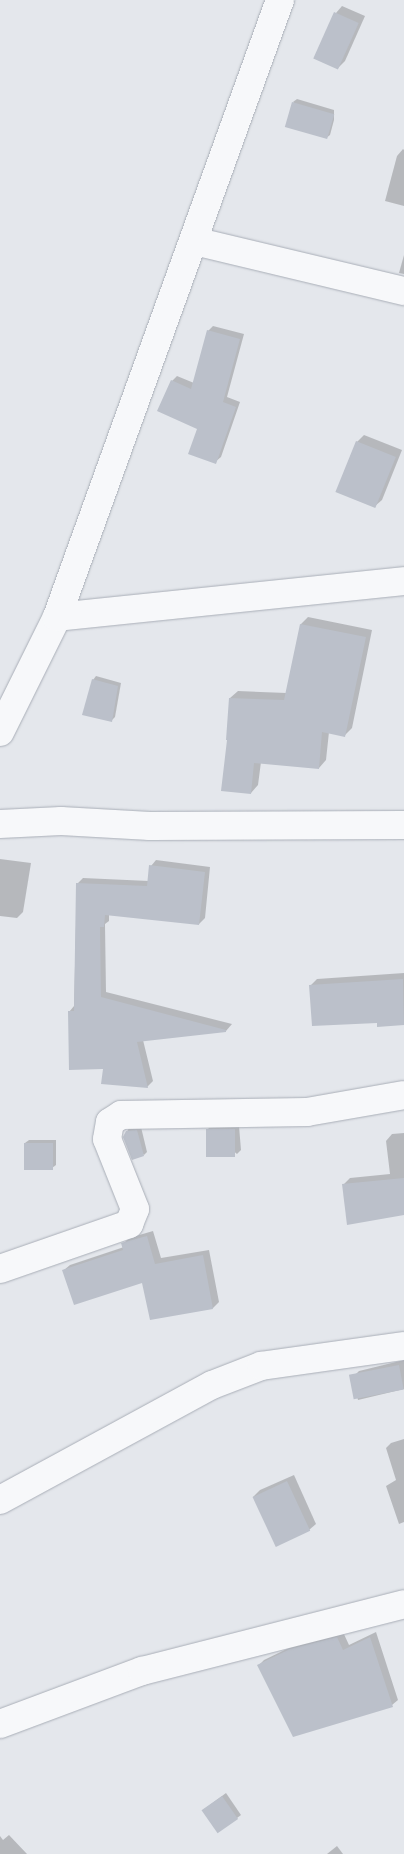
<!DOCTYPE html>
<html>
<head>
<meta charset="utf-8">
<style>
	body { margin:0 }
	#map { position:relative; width:404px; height:1854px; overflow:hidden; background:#e4e7ec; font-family:Lato,sans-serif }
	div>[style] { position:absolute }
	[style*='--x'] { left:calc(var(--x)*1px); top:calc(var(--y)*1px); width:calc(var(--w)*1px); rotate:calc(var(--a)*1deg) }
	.shadow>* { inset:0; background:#0003 }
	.building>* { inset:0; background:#bbc0ca; transform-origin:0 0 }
	.roads { filter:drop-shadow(0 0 1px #a9aeb7) drop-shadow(0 0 1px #a9aeb7) }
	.street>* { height:28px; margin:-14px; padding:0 14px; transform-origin:14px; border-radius:14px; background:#f7f8fa }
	span { translate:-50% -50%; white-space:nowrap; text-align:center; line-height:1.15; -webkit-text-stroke:4px #f4f6f9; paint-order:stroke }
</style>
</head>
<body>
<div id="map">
	<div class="shadow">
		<div style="clip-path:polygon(342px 6px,365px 16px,345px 61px,338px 68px,336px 13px)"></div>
		<div style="clip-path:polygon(297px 99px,334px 110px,334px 120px,330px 135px,326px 138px,293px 102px)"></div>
		<div style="clip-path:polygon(403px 149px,404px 150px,404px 206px,385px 201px,397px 156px)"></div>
		<div style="clip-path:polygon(404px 255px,404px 274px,399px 273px)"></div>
		<div style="clip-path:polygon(213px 326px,244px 334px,227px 397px,240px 402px,221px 457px,215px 462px,172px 381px,177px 376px,194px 383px,208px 331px)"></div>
		<div style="clip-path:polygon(364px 435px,402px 450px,382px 500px,375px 506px,357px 442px)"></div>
		<div style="clip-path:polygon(308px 617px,372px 630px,352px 728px,345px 735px,329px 732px,326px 760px,319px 768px,261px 762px,258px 785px,251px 793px,229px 739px,230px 698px,238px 691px,287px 693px,301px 624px)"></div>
		<div style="clip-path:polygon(96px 676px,121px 683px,115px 717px,111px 721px,93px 680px)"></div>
		<div style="clip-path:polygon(0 859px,31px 863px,23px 912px,17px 918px,0 916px)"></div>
		<div style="clip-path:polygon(156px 860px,210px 867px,205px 918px,199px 924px,109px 914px,109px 921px,105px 924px,106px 992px,232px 1024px,226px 1031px,143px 1040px,153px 1081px,147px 1087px,104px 1068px,69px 1012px,74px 1006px,77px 884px,83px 878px,149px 881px,151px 866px)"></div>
		<div style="clip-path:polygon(404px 973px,404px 1024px,378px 1026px,378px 1021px,310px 986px,317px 979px)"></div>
		<div style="clip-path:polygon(211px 1126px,239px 1126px,241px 1150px,237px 1154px,207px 1130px)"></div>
		<div style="clip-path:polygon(141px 1127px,147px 1152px,144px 1155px,124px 1137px,129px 1128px)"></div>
		<div style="clip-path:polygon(404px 1133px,404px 1213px,348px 1224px,344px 1184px,350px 1178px,390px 1174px,386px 1141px,392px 1134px)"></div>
		<div style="clip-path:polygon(29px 1140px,56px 1140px,56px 1165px,52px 1168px,25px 1143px)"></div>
		<div style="clip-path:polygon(153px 1231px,161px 1258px,209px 1250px,219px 1302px,213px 1308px,151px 1319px,143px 1281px,64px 1270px,70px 1265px,124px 1247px,123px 1244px,129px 1238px)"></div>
		<div style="clip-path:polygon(404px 1360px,404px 1389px,358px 1400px,352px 1378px,359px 1371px)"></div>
		<div style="clip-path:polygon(404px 1439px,404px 1522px,399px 1524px,386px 1486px,396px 1480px,386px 1448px,391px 1443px)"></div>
		<div style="clip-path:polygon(294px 1475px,316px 1524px,309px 1530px,253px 1497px,260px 1490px)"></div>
		<div style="clip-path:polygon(343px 1632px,349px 1645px,376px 1632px,398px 1700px,392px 1705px,258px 1666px,264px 1660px,297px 1644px)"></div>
		<div style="clip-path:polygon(226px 1793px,241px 1815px,237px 1818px,203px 1810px)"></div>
		<div style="clip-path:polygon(9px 1835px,27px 1854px,0 1854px,0 1836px,3px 1840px)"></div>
		<div style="clip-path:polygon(337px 1846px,343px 1854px,327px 1854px)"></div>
	</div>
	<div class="building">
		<div style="left:334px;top:12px;width:27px;height:51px;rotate:24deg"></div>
		<div style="left:292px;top:102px;width:44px;height:26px;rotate:16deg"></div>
		<div style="clip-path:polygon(207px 330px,240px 339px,223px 402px,236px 407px,216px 464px,188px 454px,197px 429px,157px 411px,171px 380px,191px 389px)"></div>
		<div style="left:356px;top:441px;width:43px;height:55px;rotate:22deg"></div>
		<div style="clip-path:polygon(300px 624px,366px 637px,345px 737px,322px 732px,319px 769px,254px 763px,251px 794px,221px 791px,227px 740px,226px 740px,229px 698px,284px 700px)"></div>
		<div style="clip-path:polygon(92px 679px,118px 686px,112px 722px,82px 715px)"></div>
		<div style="clip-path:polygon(149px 865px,205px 872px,199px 925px,105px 915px,104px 927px,100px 927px,101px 997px,226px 1030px,226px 1032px,137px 1042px,148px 1088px,101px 1084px,103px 1069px,69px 1070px,68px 1011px,74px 1011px,76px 883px,147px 886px)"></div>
		<div style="clip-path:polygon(403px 979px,404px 1025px,377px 1027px,377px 1023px,312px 1026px,309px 985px)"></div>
		<div style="left:206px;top:1129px;width:29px;height:28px"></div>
		<div style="clip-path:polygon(137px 1130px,144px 1156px,132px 1160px,123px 1137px,126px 1131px)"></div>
		<div style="left:24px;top:1143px;width:29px;height:27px"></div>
		<div style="clip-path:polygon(404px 1178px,404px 1215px,347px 1225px,342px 1184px)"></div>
		<div style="clip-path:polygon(147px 1236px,155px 1264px,203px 1255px,213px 1309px,150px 1320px,142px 1283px,74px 1305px,62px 1270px,123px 1250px,121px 1243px)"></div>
		<div style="left:399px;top:1365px;width:25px;height:51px;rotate:79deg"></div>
		<div style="left:287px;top:1481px;width:55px;height:38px;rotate:65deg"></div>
		<div style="clip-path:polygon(337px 1637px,343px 1650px,370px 1637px,393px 1707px,293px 1737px,257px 1665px,290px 1649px)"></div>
		<div style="left:222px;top:1796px;width:28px;height:25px;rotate:55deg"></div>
	</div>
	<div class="roads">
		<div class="street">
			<div style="--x:194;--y:241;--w:216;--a:13.4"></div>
			<div style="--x:57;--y:617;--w:349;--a:-5.9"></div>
			<div style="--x:0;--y:732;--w:128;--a:-63.6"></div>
			<div style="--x:57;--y:617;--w:656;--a:-70.13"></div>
			<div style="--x:0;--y:824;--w:61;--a:-2.8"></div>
			<div style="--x:61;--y:821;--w:89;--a:3.2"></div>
			<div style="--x:150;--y:826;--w:254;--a:-0.2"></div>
			<div style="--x:0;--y:1269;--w:137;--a:-19.2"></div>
			<div style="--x:129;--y:1224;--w:16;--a:-68"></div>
			<div style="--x:135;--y:1209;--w:75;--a:-111.8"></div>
			<div style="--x:107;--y:1139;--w:17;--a:-80"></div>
			<div style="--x:110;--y:1122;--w:13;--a:-32"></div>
			<div style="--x:121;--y:1115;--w:186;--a:-0.9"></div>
			<div style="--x:307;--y:1112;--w:98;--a:-9.9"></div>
			<div style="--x:0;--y:1500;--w:241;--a:-28.5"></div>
			<div style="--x:212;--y:1385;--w:53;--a:-21.2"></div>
			<div style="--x:261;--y:1366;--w:144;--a:-8"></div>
			<div style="--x:0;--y:1724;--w:152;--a:-20.5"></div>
			<div style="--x:142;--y:1671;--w:270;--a:-14.3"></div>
		</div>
	</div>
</div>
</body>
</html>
